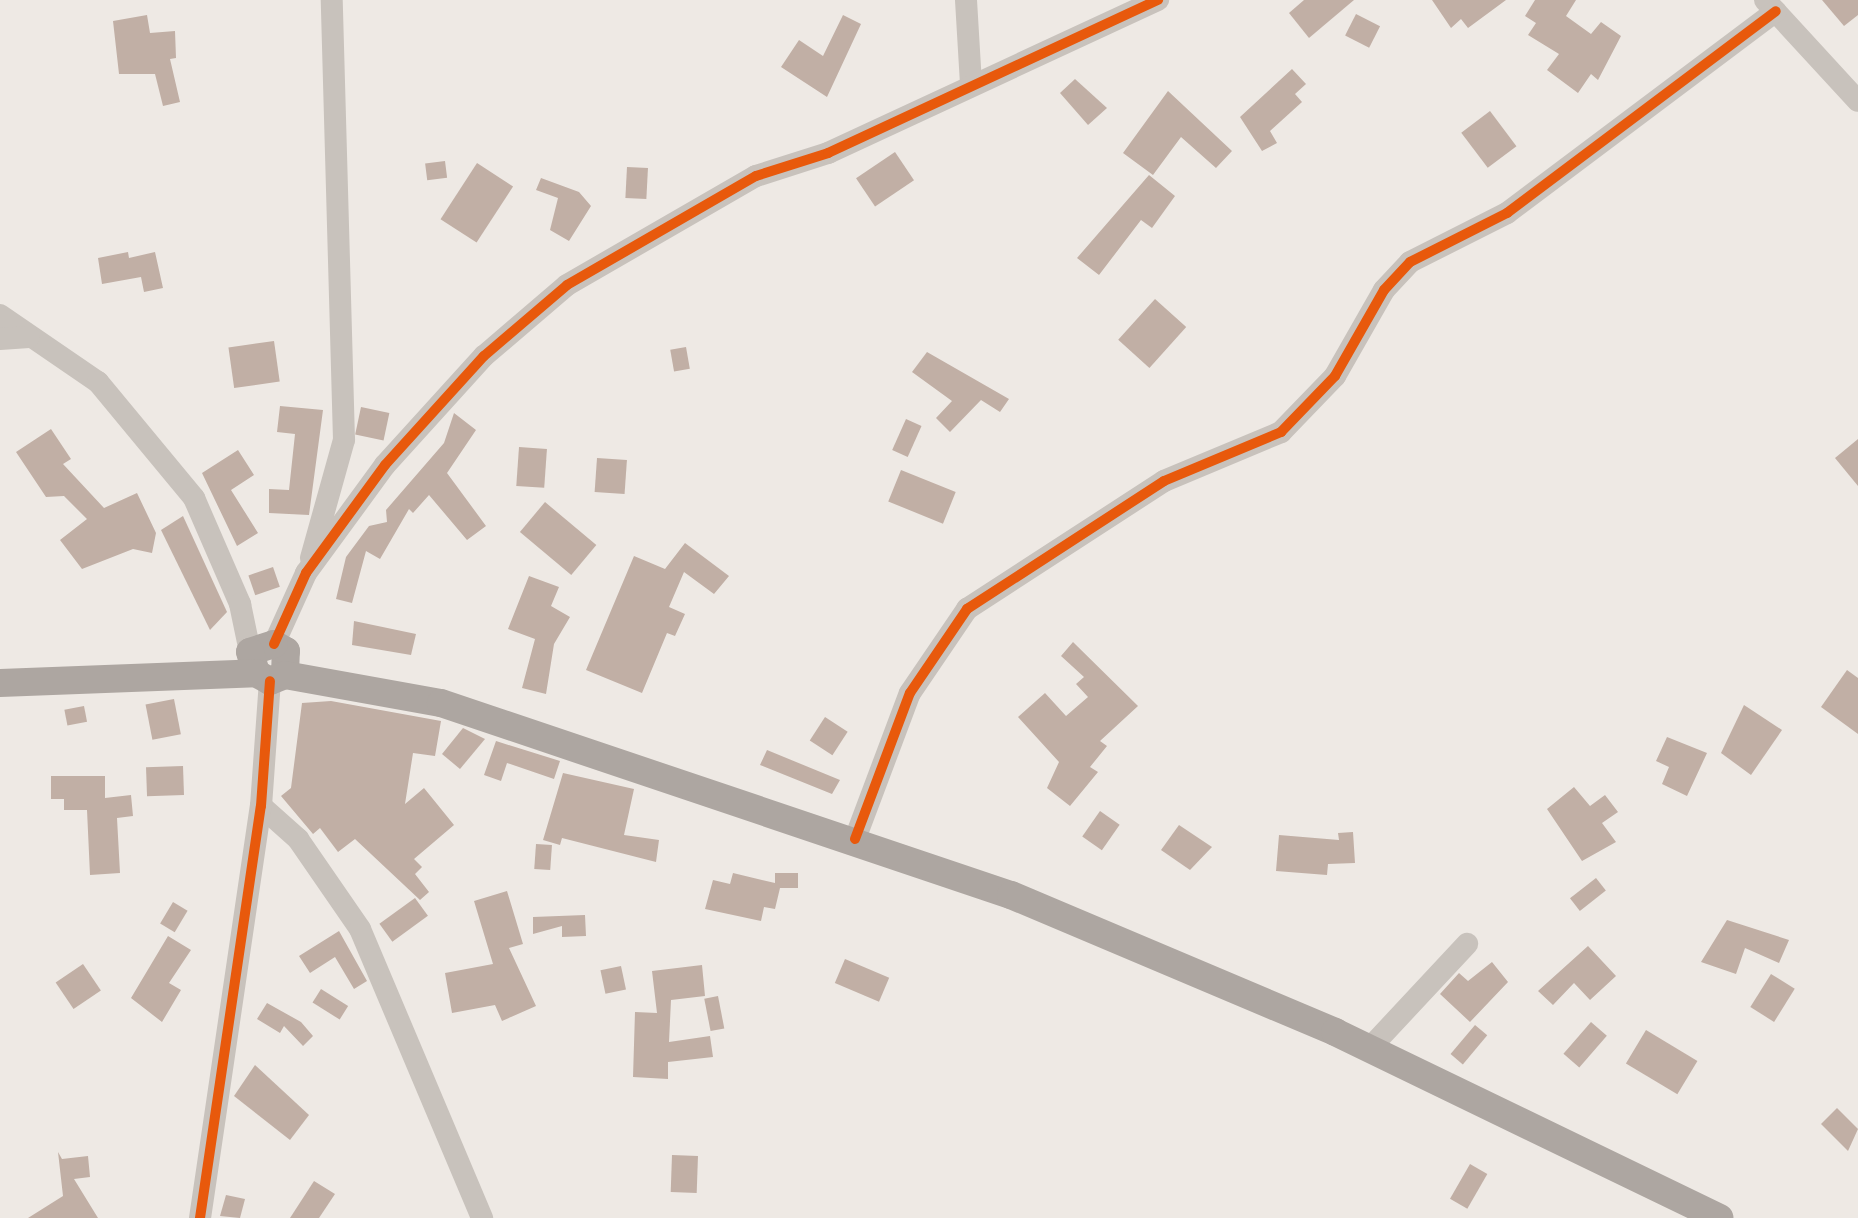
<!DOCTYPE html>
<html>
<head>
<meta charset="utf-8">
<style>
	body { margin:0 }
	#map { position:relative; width:1858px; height:1218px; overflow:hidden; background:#eee9e4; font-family:Quicksand,sans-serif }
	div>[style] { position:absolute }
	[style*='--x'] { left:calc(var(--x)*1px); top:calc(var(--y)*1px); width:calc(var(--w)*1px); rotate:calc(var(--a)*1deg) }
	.building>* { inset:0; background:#c1afa5; transform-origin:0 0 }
	.minor>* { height:22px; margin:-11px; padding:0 11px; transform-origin:11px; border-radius:11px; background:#c8c2bc }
	.major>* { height:28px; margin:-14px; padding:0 14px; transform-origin:14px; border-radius:14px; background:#ada6a1 }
	.cycleway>* { height:10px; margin:-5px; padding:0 5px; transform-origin:5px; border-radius:5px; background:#e8590c }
	span { translate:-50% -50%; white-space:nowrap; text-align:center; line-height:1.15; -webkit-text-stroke:6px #faf4ec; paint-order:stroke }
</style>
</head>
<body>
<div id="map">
	<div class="building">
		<div style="clip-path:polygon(1304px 0,1354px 0,1309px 38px,1289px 13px)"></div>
		<div style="clip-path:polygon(1432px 0,1506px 0,1468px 28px,1461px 19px,1451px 28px)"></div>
		<div style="clip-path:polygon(1535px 0,1576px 0,1566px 16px,1591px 34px,1601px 22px,1621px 36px,1598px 80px,1591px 74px,1578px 93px,1547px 70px,1559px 54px,1528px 35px,1536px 23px,1525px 16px)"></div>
		<div style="clip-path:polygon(1822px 0,1858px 0,1858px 15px,1844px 26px)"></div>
		<div style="left:1356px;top:14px;width:27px;height:24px;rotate:27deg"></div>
		<div style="clip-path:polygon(147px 15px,150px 33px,175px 31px,176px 58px,170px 59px,180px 102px,163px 106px,155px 74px,119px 74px,113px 21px)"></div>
		<div style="clip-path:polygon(843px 15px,861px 24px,827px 97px,781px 67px,799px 40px,823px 56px)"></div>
		<div style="clip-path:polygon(1292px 69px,1306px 84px,1295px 94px,1302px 102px,1270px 131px,1277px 143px,1262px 151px,1240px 117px)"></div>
		<div style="clip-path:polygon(1075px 79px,1107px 108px,1088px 125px,1060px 93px)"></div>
		<div style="clip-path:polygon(1168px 91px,1232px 151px,1216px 168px,1181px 137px,1153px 175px,1123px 153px)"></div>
		<div style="left:1490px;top:111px;width:44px;height:36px;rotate:53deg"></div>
		<div style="left:895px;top:152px;width:34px;height:47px;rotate:56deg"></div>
		<div style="left:445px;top:161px;width:17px;height:20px;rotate:83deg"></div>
		<div style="left:477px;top:163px;width:43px;height:67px;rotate:33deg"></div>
		<div style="left:627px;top:167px;width:21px;height:31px;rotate:3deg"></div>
		<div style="clip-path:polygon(1149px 175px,1175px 196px,1152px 228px,1141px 220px,1099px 275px,1077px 258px)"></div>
		<div style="clip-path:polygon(541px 178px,579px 192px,591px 206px,569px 241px,550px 230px,558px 198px,536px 190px)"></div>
		<div style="clip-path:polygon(128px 252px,129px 258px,155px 252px,163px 288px,144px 292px,141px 277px,102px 284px,98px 258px)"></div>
		<div style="left:1155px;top:299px;width:42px;height:55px;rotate:42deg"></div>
		<div style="left:274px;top:341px;width:41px;height:46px;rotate:82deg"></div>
		<div style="left:686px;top:347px;width:22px;height:16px;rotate:80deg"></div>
		<div style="clip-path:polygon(927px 352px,1009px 399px,1000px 412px,981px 400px,950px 432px,936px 418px,952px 401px,912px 372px)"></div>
		<div style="clip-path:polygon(280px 406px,323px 410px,309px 515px,269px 513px,269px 489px,289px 490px,295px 434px,277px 432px)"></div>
		<div style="left:361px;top:407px;width:29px;height:28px;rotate:12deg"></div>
		<div style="clip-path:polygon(454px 413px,476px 430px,447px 473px,486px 526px,467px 540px,429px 495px,413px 513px,409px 509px,380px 559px,366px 551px,352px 603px,336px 599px,346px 557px,369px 526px,387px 522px,386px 510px,444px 443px)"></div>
		<div style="left:906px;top:419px;width:17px;height:34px;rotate:24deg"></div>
		<div style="clip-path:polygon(51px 429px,71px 459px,63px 464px,104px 508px,137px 493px,156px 533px,152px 553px,133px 549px,82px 569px,60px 540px,87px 519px,64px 496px,46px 497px,16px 452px)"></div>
		<div style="clip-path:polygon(1858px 439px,1858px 486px,1835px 458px)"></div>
		<div style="left:519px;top:447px;width:28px;height:39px;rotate:4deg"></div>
		<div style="clip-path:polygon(238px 450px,254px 475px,231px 490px,258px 533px,237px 546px,202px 473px)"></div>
		<div style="left:597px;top:458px;width:30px;height:34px;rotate:4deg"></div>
		<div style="left:901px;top:470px;width:59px;height:34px;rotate:22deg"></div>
		<div style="left:545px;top:502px;width:67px;height:39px;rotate:40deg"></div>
		<div style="clip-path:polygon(183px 516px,227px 612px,210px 630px,161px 530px)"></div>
		<div style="clip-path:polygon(685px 543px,729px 576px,714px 594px,684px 572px,669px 607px,685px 614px,675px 636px,667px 633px,642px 693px,586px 670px,634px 556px,665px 569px)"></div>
		<div style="left:273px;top:567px;width:21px;height:26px;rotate:71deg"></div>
		<div style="clip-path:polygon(529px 576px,559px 587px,551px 606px,570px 617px,554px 644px,546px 694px,522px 688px,535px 639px,508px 629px)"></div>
		<div style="clip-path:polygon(354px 621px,416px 634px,411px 655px,352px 645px)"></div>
		<div style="clip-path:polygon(1073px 642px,1138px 706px,1100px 741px,1107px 746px,1090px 767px,1098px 772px,1070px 806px,1047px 788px,1059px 762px,1018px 717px,1045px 693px,1066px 716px,1088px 697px,1076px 684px,1084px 677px,1061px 656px)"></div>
		<div style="clip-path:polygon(1847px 670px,1858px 678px,1858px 734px,1821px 707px)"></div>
		<div style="left:174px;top:699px;width:36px;height:29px;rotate:79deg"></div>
		<div style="clip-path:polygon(331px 701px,441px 721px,435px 756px,413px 753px,405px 804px,424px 788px,454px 825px,414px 859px,422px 867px,415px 874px,429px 892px,420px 900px,355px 839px,338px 852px,320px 828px,313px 834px,281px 796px,291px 788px,302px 703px)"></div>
		<div style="clip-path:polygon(1744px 705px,1782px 730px,1751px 775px,1721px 753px)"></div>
		<div style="left:84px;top:706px;width:16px;height:20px;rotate:79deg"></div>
		<div style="left:825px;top:717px;width:27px;height:28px;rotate:33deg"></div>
		<div style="clip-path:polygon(463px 728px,485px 739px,460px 769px,442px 754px)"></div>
		<div style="clip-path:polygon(1667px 737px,1707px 753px,1687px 796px,1662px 784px,1669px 767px,1656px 761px)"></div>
		<div style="clip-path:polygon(496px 741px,560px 761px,554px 779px,507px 763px,501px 781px,484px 775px)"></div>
		<div style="clip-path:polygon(767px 750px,801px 764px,840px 780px,832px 794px,760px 765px)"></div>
		<div style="left:183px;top:766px;width:29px;height:37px;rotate:88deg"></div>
		<div style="clip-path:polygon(563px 773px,634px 789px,624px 835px,659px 840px,656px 862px,562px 838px,560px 845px,543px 840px)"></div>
		<div style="clip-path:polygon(51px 776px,105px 776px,105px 798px,131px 795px,133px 816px,117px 818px,120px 873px,90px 875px,87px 810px,64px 810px,64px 799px,51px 799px)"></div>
		<div style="clip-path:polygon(1574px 787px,1590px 806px,1605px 795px,1618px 812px,1602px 823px,1616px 842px,1582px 861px,1547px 809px)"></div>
		<div style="left:1100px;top:811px;width:24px;height:31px;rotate:35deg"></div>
		<div style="clip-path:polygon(1179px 825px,1212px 847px,1190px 870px,1161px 850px)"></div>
		<div style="clip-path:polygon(1353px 832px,1355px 863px,1328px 864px,1327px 875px,1276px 871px,1279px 835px,1339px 840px,1338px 833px)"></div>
		<div style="left:536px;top:844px;width:16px;height:25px;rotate:4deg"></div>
		<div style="clip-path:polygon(733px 873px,775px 883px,775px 873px,798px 873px,798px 888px,780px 888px,775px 909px,764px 907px,761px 921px,705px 909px,713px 880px,730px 884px)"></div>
		<div style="left:1596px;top:878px;width:16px;height:33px;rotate:52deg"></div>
		<div style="clip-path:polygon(507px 891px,523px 944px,509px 948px,536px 1006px,502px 1021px,495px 1005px,452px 1013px,445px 973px,493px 964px,474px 901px)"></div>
		<div style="left:415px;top:898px;width:22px;height:44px;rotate:54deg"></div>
		<div style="left:173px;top:902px;width:17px;height:25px;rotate:31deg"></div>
		<div style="clip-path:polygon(585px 915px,586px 936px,562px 937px,562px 926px,533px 934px,533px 917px)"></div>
		<div style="clip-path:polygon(1727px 920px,1789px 940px,1779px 963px,1745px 948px,1736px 974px,1701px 962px)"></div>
		<div style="clip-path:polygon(339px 931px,367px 981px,354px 989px,335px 957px,310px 973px,299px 956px)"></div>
		<div style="clip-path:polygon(168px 936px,191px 950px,169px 983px,181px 990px,162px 1022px,131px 998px)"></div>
		<div style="clip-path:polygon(1588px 946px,1616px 976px,1590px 1000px,1574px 983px,1553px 1005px,1538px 991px)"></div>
		<div style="left:845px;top:959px;width:48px;height:26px;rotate:23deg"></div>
		<div style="clip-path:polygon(1492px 962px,1508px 982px,1470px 1022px,1440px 994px,1459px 973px,1468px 981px)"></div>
		<div style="left:83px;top:964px;width:32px;height:33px;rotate:56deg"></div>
		<div style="clip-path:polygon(702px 965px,705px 996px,671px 1000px,669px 1042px,710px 1036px,713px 1057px,668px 1062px,668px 1079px,633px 1077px,635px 1012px,657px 1013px,652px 971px)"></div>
		<div style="left:621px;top:966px;width:24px;height:21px;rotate:78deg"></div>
		<div style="left:1771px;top:974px;width:28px;height:39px;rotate:32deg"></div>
		<div style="left:321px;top:989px;width:32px;height:16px;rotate:32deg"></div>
		<div style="left:718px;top:996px;width:33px;height:14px;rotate:79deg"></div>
		<div style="clip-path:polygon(267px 1003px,301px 1022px,313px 1036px,303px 1046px,284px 1026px,280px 1033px,257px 1019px)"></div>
		<div style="left:1591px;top:1022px;width:21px;height:42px;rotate:41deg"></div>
		<div style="left:1475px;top:1025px;width:16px;height:38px;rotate:40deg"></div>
		<div style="left:1646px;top:1030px;width:60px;height:39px;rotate:31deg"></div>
		<div style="clip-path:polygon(255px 1065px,309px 1115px,290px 1140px,234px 1096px)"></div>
		<div style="clip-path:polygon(1837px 1108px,1858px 1129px,1848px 1151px,1821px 1124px)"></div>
		<div style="clip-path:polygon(58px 1152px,62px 1159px,88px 1156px,90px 1177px,74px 1179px,98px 1218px,28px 1218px,63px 1196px)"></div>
		<div style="left:672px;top:1155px;width:26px;height:37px;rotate:2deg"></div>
		<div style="left:1470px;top:1164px;width:20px;height:40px;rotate:30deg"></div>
		<div style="clip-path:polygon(314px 1181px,335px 1194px,319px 1218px,290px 1218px)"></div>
		<div style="clip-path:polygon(226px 1195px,245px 1199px,240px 1218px,220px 1216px)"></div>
	</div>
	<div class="minor">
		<div style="--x:966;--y:0;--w:84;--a:86.6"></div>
		<div style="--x:1765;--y:0;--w:137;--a:47.4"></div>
		<div style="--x:0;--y:315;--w:119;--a:34.4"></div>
		<div style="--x:98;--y:382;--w:151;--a:50.4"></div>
		<div style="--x:194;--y:498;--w:116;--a:66.5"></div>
		<div style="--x:240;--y:604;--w:49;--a:78.2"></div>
		<div style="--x:0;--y:339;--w:29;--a:-4"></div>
		<div style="--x:311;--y:558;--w:123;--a:-74.4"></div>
		<div style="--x:344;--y:440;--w:440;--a:-91.6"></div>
		<div style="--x:274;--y:644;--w:78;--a:-65.7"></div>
		<div style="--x:306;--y:573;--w:134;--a:-53.8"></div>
		<div style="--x:385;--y:465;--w:147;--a:-47.8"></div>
		<div style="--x:484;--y:356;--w:109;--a:-40.5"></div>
		<div style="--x:567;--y:285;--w:218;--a:-30"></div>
		<div style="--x:756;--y:176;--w:76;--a:-17.7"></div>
		<div style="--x:828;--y:153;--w:364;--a:-24.9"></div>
		<div style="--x:261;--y:806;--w:50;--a:41.7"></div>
		<div style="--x:298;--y:839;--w:109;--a:55.4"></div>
		<div style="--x:360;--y:929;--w:314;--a:67.1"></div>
		<div style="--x:855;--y:839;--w:156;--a:-69.4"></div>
		<div style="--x:910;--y:693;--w:102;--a:-55.8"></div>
		<div style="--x:967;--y:609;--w:235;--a:-33"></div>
		<div style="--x:1164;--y:481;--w:127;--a:-22.7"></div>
		<div style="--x:1281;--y:432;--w:78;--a:-46"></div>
		<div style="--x:1335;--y:376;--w:99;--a:-60.3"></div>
		<div style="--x:1384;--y:290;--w:38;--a:-47"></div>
		<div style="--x:1410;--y:262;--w:109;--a:-26.8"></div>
		<div style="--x:1507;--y:213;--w:336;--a:-36.9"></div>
		<div style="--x:1369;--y:1049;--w:144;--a:-47"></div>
		<div style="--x:200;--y:1218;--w:416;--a:-81.6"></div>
		<div style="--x:261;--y:806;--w:125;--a:-85.9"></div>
	</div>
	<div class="major">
		<div style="--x:285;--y:675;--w:24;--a:-88"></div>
		<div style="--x:286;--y:651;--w:14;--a:-150"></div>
		<div style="--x:274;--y:644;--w:25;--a:162"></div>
		<div style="--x:250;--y:652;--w:22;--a:74"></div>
		<div style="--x:256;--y:673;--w:16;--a:30"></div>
		<div style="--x:270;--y:681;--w:16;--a:-22"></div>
		<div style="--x:285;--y:675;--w:158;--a:10.2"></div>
		<div style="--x:441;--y:703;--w:601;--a:18.62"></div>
		<div style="--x:1011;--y:895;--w:352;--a:22.9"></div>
		<div style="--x:1335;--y:1032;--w:427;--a:25.8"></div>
		<div style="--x:0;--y:683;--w:256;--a:-2.2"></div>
	</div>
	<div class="cycleway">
		<div style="--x:274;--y:644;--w:78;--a:-65.7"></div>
		<div style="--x:306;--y:573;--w:134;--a:-53.8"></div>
		<div style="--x:385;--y:465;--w:147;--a:-47.8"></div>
		<div style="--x:484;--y:356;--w:109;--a:-40.5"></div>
		<div style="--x:567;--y:285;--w:218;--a:-30"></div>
		<div style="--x:756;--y:176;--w:76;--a:-17.7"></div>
		<div style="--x:828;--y:153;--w:364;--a:-24.9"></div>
		<div style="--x:855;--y:839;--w:156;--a:-69.4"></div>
		<div style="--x:910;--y:693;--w:102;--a:-55.8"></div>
		<div style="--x:967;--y:609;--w:235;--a:-33"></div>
		<div style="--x:1164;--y:481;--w:127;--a:-22.7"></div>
		<div style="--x:1281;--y:432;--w:78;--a:-46"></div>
		<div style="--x:1335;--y:376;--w:99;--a:-60.3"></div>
		<div style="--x:1384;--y:290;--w:38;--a:-47"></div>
		<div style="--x:1410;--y:262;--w:109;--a:-26.8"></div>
		<div style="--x:1507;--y:213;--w:336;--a:-36.9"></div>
		<div style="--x:200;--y:1218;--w:416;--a:-81.6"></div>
		<div style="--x:261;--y:806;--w:125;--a:-85.9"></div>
	</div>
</div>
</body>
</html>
